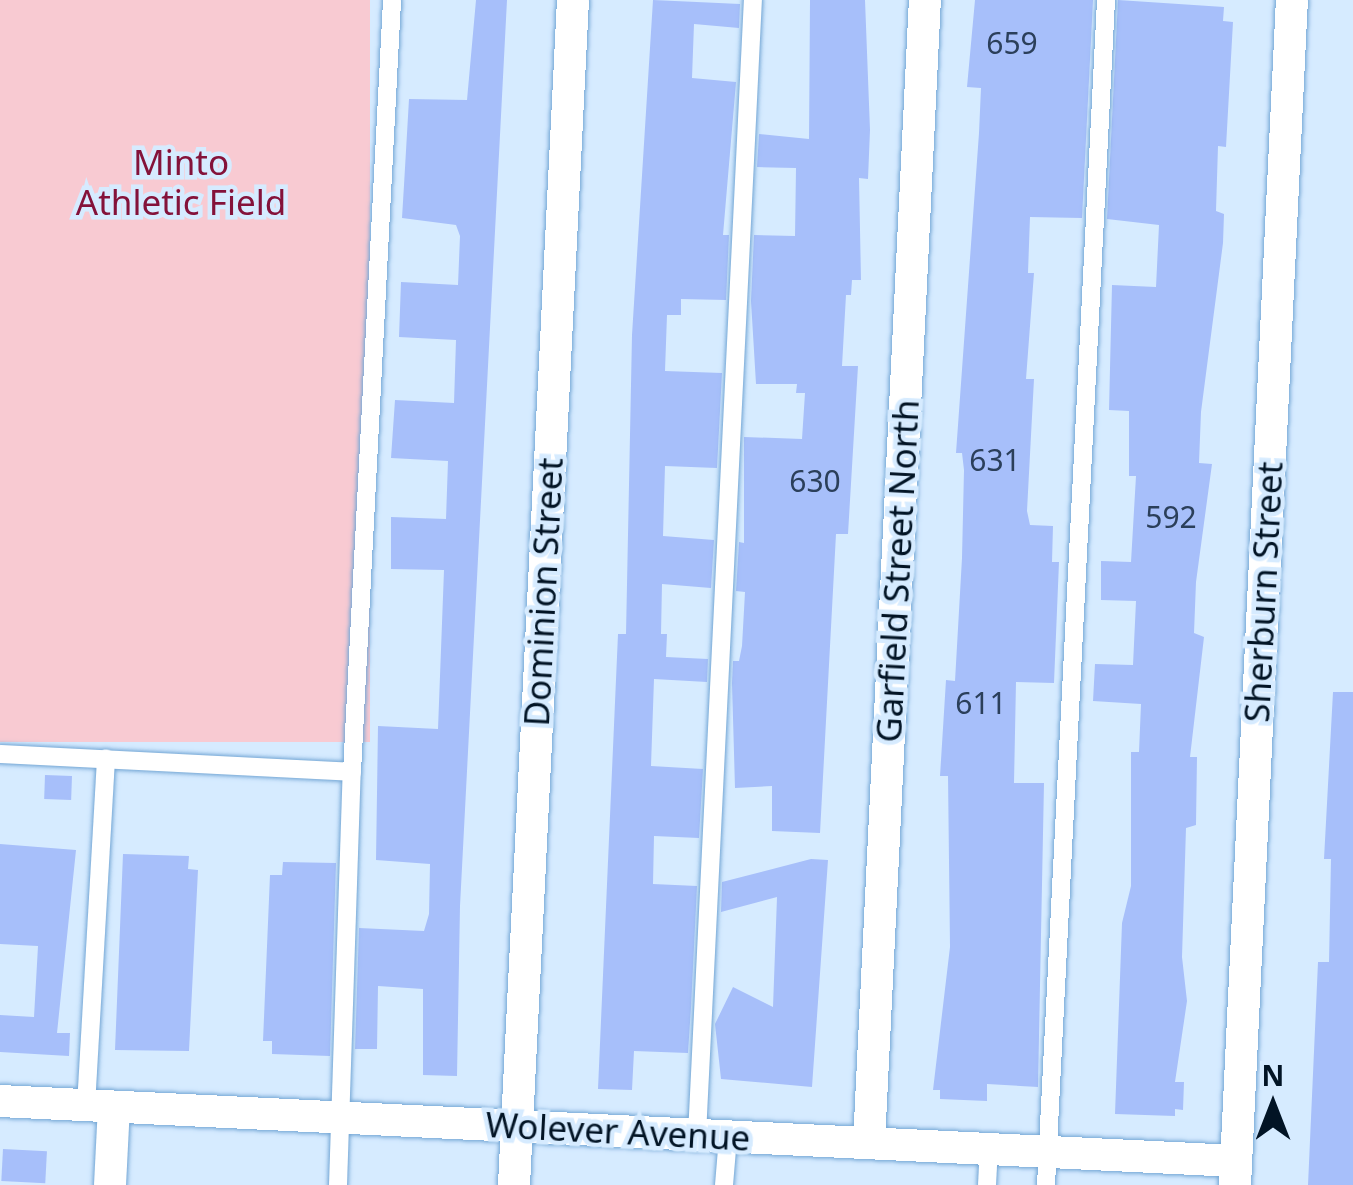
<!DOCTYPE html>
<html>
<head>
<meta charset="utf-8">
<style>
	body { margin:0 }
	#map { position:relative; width:1353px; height:1185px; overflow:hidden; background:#d6ebff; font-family:"Noto Sans",sans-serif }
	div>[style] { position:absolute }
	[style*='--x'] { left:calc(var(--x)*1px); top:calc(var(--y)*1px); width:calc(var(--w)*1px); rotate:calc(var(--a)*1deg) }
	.green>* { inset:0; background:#f8cad2; transform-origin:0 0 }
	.building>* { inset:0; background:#a7bffa; transform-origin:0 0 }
	.roads { filter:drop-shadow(0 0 2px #73a6d5) drop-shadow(0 0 2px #73a6d5) }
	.service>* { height:18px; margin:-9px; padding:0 9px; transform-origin:9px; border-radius:9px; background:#fff }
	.minor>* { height:32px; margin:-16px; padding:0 16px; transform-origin:16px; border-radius:16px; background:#fff }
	span { translate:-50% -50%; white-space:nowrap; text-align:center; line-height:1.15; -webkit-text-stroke:9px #d6ebff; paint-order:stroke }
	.number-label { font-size:30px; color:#2b3f5a }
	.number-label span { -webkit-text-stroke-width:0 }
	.park-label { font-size:35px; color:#84123a }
	.street-label { font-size:35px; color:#021425 }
	.north { position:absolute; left:1223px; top:1055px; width:100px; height:100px; -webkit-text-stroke:8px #d6ebff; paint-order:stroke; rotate:0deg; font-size:28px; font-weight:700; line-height:40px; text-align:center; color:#021425 }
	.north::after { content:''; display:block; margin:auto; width:35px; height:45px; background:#021425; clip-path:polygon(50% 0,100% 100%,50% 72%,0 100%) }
</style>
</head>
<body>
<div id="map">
	<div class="green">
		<div style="left:0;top:0;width:370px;height:742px"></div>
	</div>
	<div class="building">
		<div style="clip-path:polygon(476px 0,507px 0,460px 906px,457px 1076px,423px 1075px,423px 989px,378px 986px,377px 1049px,355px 1049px,359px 928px,424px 931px,429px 914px,430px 864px,376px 860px,378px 726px,438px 729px,444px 570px,391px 569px,391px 517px,446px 519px,448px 461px,391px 458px,395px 400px,454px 403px,456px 340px,399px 337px,401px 282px,458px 285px,460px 236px,456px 225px,402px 218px,404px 185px,409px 99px,467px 100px)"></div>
		<div style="clip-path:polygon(653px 0,740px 4px,739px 28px,694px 24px,692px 78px,736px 82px,723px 235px,729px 235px,726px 300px,681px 299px,681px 315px,667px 315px,665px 371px,722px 373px,717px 468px,665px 466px,663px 536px,714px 540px,711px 588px,662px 584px,661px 634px,667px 634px,666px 657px,708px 659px,707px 682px,654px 679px,651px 766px,703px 769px,699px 838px,654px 836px,653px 884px,697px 886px,691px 1007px,688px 1053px,634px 1051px,632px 1090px,598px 1089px,618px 634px,626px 634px,632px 335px)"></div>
		<div style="clip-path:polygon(810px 0,865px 0,870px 130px,868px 179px,859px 178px,861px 280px,852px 280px,851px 295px,846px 295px,842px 366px,858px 366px,848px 534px,836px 534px,820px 833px,772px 831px,772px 786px,735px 788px,732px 683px,733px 661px,739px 661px,742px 646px,745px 592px,736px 591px,739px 542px,744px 543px,744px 437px,802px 439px,805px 393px,796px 393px,797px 384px,756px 384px,751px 301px,754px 235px,795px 236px,796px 168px,757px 167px,759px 134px,809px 139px)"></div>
		<div style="clip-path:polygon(975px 0,1093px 0,1082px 218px,1030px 217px,1028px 273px,1034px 273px,1026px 379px,1034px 379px,1027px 511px,1030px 525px,1053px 526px,1052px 562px,1059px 562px,1054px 683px,1016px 682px,1014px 783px,1044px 783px,1038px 1087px,987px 1084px,987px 1101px,940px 1099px,940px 1090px,933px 1090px,950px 947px,948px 776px,940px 776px,946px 680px,955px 681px,962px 558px,964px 470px,962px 453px,956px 453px,979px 133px,981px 88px,967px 87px)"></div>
		<div style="clip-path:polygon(1118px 0,1224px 7px,1223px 21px,1233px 22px,1226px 147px,1218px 146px,1216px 211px,1224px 214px,1223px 243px,1201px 412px,1199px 463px,1212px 464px,1196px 582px,1194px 633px,1204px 637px,1190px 757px,1197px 757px,1196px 825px,1186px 828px,1182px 957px,1187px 1001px,1175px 1082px,1184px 1082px,1183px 1110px,1175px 1109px,1175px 1116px,1115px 1114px,1122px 923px,1131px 886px,1131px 752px,1139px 752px,1141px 704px,1093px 701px,1095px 664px,1133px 665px,1136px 601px,1101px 600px,1101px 561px,1131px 562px,1136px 476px,1129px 476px,1129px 411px,1109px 410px,1112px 285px,1156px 287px,1159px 225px,1107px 219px)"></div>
		<div style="clip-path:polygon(1333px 692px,1353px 692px,1353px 1185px,1308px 1185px,1318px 962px,1329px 962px,1331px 859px,1324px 859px)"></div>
		<div style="left:45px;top:775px;width:27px;height:24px;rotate:2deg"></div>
		<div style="clip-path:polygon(0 844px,76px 850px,57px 1033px,70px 1033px,69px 1056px,0 1052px,0 1015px,34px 1017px,38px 946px,0 944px)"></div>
		<div style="clip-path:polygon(123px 854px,189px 856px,188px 869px,198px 870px,189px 1051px,115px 1050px)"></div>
		<div style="clip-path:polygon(811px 859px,828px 860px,812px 1087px,721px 1079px,715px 1024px,733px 987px,773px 1007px,777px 897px,721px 912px,722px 882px)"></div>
		<div style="clip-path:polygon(283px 862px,336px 863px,330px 1056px,272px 1054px,272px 1041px,263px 1041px,270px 875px,282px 875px)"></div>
		<div style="left:3px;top:1149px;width:44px;height:32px;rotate:3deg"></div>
	</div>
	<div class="roads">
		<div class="service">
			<div style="--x:0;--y:754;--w:352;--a:2.9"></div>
			<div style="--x:86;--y:1106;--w:348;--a:-86.7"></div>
			<div style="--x:697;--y:1135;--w:1136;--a:-87.18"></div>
			<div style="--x:338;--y:1185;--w:413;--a:-88.1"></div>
			<div style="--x:352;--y:772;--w:773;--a:-87.03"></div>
			<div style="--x:724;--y:1185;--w:48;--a:-85.2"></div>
			<div style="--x:987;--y:1185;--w:36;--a:-87"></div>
			<div style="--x:1046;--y:1185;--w:1187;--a:-87.1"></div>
		</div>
		<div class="minor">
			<div style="--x:0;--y:1101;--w:1237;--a:2.78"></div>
			<div style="--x:869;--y:1143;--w:1144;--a:-87.2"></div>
			<div style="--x:110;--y:1185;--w:78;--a:-87.1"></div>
			<div style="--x:514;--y:1185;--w:1186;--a:-87.15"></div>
			<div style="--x:1235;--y:1185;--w:1186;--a:-87.25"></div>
		</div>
	</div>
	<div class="number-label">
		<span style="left:1012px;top:43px">659</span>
		<span style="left:995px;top:460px">631</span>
		<span style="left:815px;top:481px">630</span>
		<span style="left:1171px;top:517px">592</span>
		<span style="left:981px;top:703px">611</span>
	</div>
	<div class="park-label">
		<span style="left:181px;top:182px">Minto<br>Athletic Field</span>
	</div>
	<div class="street-label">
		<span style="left:897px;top:571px;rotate:-87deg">Garfield Street North</span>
		<span style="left:543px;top:592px;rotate:-87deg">Dominion Street</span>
		<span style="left:1263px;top:592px;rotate:-87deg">Sherburn Street</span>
		<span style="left:618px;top:1131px;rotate:3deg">Wolever Avenue</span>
	</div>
	<div class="north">N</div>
</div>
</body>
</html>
